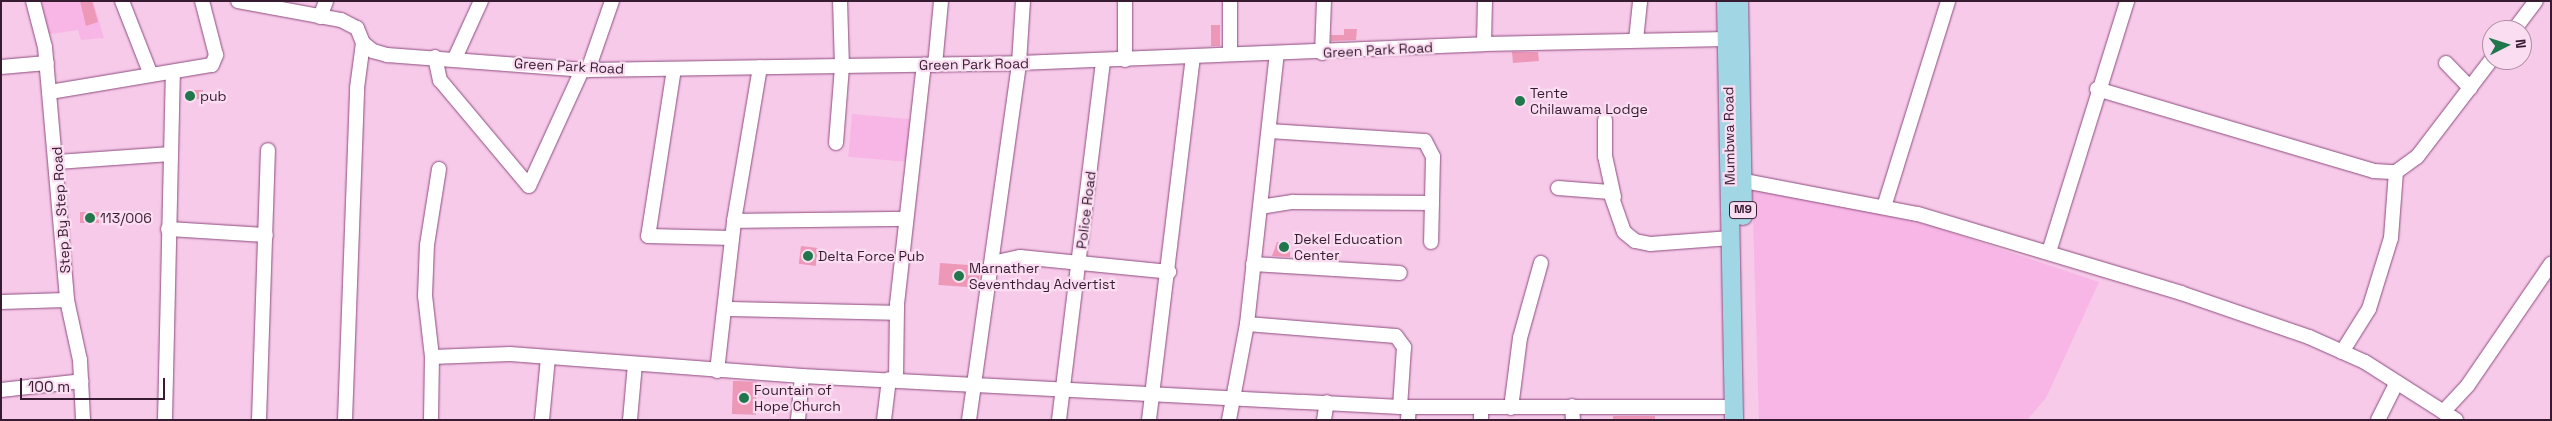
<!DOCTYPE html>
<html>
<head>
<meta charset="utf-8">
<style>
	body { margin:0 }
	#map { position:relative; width:2552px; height:421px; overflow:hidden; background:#f7caea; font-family:"Space Grotesk",sans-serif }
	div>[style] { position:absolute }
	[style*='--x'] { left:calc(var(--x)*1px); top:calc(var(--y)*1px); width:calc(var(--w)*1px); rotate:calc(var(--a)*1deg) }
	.built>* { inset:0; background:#f7b6e6; transform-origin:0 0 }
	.building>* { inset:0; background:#ee98b7; transform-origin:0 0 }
	.roads { filter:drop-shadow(0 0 1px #8d4c7e) drop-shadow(0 0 1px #8d4c7e) }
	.minor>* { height:14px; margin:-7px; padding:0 7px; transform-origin:7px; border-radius:7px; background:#fff }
	.major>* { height:18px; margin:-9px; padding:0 9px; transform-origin:9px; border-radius:9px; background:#a1d7e5 }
	.dots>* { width:14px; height:14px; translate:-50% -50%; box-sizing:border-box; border:2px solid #fbddf2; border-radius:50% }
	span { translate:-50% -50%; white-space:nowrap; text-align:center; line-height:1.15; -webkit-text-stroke:4.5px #fbddf2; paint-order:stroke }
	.shield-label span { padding:1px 4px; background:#fbddf2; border:1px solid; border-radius:4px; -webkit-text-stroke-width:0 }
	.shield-label { font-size:12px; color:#371b30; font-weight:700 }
	.street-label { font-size:14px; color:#371b30 }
	.poi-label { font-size:14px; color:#371b30 }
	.left { translate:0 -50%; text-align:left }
	.frame { position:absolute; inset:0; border:2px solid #371b30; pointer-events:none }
	.north { position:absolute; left:2482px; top:20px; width:50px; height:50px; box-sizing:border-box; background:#fbddf2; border:1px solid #ad8fa4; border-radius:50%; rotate:85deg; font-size:14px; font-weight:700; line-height:20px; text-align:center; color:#371b30 }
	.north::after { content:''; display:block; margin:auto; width:18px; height:22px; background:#20774b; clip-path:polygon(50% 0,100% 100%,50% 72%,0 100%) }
	.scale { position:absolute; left:20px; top:378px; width:145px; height:22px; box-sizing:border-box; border:2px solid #371b30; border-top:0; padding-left:6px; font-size:15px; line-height:18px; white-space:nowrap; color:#371b30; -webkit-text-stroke:4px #fbddf2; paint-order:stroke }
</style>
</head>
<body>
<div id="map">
	<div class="built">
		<div style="clip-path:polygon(42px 1px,93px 1px,104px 38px,81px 40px,78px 30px,45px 35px)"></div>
		<div style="left:852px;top:114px;width:60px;height:43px;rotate:5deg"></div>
		<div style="clip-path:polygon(1752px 185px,1929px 225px,2099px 282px,2046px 398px,2027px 420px,1759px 420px)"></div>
	</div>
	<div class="building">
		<div style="clip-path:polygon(80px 1px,92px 1px,98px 22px,86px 26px)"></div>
		<div style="left:1211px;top:25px;width:9px;height:21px"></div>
		<div style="clip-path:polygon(1344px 29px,1357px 29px,1356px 40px,1331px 41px,1331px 35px,1344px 35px)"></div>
		<div style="clip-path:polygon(1512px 52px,1538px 52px,1539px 61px,1513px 63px)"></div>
		<div style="left:188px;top:90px;width:15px;height:9px"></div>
		<div style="left:99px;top:212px;width:11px;height:19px;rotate:90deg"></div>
		<div style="clip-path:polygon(1277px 242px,1290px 242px,1290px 257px,1272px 256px)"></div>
		<div style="left:801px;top:246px;width:17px;height:18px;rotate:7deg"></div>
		<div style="left:940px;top:263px;width:40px;height:22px;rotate:4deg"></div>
		<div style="left:733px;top:381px;width:24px;height:33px;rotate:2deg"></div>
		<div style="left:1613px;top:416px;width:42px;height:4px"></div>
	</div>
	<div class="roads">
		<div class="minor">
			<div style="--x:33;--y:1;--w:48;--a:75.4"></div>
			<div style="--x:45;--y:47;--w:254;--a:85"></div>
			<div style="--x:67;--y:300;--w:61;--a:77.8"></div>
			<div style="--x:80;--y:360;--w:60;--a:87.1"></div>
			<div style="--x:122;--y:1;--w:79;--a:68.6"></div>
			<div style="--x:238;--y:1;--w:105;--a:10.5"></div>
			<div style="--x:341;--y:20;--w:18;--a:27"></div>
			<div style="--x:357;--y:28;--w:16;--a:68"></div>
			<div style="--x:363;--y:43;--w:13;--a:39"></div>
			<div style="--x:373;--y:51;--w:15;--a:16"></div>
			<div style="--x:387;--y:55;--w:202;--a:4.3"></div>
			<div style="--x:588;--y:70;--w:431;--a:-0.9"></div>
			<div style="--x:1019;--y:63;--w:465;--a:-2.3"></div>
			<div style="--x:1484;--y:44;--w:243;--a:-1.2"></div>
			<div style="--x:1230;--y:1;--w:53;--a:90"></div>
			<div style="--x:320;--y:17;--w:17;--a:-69"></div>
			<div style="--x:2514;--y:30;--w:36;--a:-53"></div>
			<div style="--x:1636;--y:40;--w:39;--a:-84"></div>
			<div style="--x:1484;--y:44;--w:43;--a:-88.7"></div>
			<div style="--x:1322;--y:53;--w:52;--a:-87.8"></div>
			<div style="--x:435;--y:57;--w:24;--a:78"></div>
			<div style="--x:440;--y:80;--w:138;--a:50"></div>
			<div style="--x:529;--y:186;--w:128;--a:-65.4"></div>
			<div style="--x:455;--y:58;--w:63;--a:-65.5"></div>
			<div style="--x:1125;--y:60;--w:59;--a:-90"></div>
			<div style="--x:2446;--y:63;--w:35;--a:46"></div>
			<div style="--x:935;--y:65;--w:64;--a:-84.6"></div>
			<div style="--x:1;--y:67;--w:46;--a:-5"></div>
			<div style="--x:674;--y:69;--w:169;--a:98.8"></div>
			<div style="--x:648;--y:236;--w:84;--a:1.4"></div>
			<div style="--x:588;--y:70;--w:73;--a:-70.8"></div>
			<div style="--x:2097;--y:89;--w:289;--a:16.5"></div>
			<div style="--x:2374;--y:171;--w:22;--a:3"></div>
			<div style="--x:2396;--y:172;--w:26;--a:-36"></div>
			<div style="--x:2417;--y:157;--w:123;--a:-52.6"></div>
			<div style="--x:50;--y:92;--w:164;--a:-9.5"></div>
			<div style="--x:212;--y:65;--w:11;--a:-68"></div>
			<div style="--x:216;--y:55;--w:56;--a:-104.5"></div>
			<div style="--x:1605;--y:120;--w:36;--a:90"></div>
			<div style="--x:1605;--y:156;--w:42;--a:77.6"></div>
			<div style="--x:1269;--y:131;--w:156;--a:3.7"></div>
			<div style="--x:1425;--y:141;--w:18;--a:63"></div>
			<div style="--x:1433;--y:157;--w:85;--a:91.3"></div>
			<div style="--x:836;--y:143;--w:76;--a:-85.5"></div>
			<div style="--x:842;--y:67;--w:66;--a:-91.7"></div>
			<div style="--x:57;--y:162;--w:114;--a:-4"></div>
			<div style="--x:1734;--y:179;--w:187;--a:10.8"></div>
			<div style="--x:1918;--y:214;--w:275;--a:16.7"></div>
			<div style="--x:2181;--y:293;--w:135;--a:19"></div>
			<div style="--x:2309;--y:337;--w:61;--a:24.1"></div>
			<div style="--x:2365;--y:362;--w:108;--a:32.5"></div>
			<div style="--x:1558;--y:188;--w:52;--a:4.4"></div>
			<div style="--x:1610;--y:192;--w:42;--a:70.7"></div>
			<div style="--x:1624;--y:232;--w:14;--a:39"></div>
			<div style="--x:1635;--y:241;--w:15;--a:11"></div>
			<div style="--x:1650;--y:244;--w:81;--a:-4.2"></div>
			<div style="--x:1260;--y:207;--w:33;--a:-9"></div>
			<div style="--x:1293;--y:202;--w:139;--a:0.4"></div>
			<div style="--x:1884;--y:207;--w:216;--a:-72.7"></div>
			<div style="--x:734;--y:221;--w:171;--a:-0.7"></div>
			<div style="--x:168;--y:229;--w:98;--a:3.5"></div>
			<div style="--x:2049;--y:252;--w:263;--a:-72.7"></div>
			<div style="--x:992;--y:263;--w:29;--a:-12"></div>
			<div style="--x:1020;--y:257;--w:150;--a:5.7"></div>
			<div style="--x:1253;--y:264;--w:147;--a:3.5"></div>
			<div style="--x:1;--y:302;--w:66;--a:-1.7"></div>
			<div style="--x:726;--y:309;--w:170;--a:1.3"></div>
			<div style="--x:1247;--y:324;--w:149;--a:4.6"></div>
			<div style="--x:1396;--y:336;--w:14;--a:54"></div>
			<div style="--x:1404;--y:347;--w:60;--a:93.8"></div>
			<div style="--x:2342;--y:352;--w:51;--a:-57.9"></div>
			<div style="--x:2369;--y:309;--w:74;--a:-72.8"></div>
			<div style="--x:2391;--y:238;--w:66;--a:-85.7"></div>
			<div style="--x:432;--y:357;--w:61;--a:-96.5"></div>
			<div style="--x:425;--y:296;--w:51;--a:-87.8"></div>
			<div style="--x:427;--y:245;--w:77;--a:-81"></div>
			<div style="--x:717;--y:371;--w:151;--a:-83.5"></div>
			<div style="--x:734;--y:221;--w:156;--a:-80.4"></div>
			<div style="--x:896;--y:379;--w:75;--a:-89.2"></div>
			<div style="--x:897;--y:304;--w:241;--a:-83.6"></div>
			<div style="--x:1;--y:390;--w:81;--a:-6.3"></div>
			<div style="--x:1572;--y:406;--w:14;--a:86"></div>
			<div style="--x:1481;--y:407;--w:253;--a:0"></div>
			<div style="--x:1511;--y:408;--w:71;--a:-82.7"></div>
			<div style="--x:1520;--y:338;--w:78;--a:-74.4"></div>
			<div style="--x:2443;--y:412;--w:37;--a:-47"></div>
			<div style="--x:2468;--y:385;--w:147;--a:-55.6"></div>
			<div style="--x:165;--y:420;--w:347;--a:-88.7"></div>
			<div style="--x:259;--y:420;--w:270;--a:-88.1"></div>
			<div style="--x:345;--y:420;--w:332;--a:-87.9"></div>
			<div style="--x:357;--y:88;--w:45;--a:-82.4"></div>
			<div style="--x:431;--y:420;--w:63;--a:-89.1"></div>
			<div style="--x:432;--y:357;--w:78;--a:-2.2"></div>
			<div style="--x:510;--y:354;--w:293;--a:4.3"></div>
			<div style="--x:802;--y:376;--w:599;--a:2.97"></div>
			<div style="--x:1400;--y:407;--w:81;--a:0"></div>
			<div style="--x:1481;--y:407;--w:13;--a:90"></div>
			<div style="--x:542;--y:420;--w:62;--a:-84.5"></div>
			<div style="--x:630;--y:420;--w:56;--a:-84.9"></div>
			<div style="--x:798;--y:420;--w:44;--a:-84.8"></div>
			<div style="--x:884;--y:420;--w:41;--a:-83"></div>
			<div style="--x:969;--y:420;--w:360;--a:-82"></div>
			<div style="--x:1019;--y:63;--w:62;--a:-86.3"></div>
			<div style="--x:1059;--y:420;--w:362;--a:-83"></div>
			<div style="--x:1149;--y:420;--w:366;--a:-83.1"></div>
			<div style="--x:1229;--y:420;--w:98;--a:-79.4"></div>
			<div style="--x:1247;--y:324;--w:272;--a:-83.7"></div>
			<div style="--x:1324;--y:420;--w:18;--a:-81"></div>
			<div style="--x:1408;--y:420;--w:13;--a:-86"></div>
			<div style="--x:2378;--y:420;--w:42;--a:-63.4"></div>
		</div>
		<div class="major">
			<div style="--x:1726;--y:1;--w:419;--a:88.9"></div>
			<div style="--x:1739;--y:1;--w:215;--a:88.9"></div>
		</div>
	</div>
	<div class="dots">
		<div style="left:190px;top:96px;background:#20774b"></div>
		<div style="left:1520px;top:101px;background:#20774b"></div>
		<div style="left:90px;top:218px;background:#20774b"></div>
		<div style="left:1284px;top:247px;background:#20774b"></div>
		<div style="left:808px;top:256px;background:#20774b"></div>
		<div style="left:959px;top:276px;background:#20774b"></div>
		<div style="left:744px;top:398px;background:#20774b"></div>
	</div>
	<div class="shield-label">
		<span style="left:1743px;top:210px">M9</span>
	</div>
	<div class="street-label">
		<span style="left:1378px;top:50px;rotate:-3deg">Green Park Road</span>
		<span style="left:974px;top:64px;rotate:-1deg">Green Park Road</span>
		<span style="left:569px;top:66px;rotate:3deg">Green Park Road</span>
		<span style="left:1729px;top:136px;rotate:-91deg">Mumbwa Road</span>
		<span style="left:61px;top:210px;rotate:-94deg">Step By Step Road</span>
		<span style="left:1086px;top:210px;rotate:-83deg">Police Road</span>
	</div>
	<div class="poi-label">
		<span class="left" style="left:1530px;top:101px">Tente<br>Chilawama Lodge</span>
		<span class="left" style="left:200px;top:96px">pub</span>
		<span class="left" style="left:100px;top:218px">113/006</span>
		<span class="left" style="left:1294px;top:247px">Dekel Education<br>Center</span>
		<span class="left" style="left:818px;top:256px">Delta Force Pub</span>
		<span class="left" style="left:969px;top:276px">Marnather<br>Seventhday Advertist</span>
		<span class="left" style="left:754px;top:398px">Fountain of<br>Hope Church</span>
	</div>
	<div class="frame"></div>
	<div class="north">N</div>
	<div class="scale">100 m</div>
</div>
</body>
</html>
